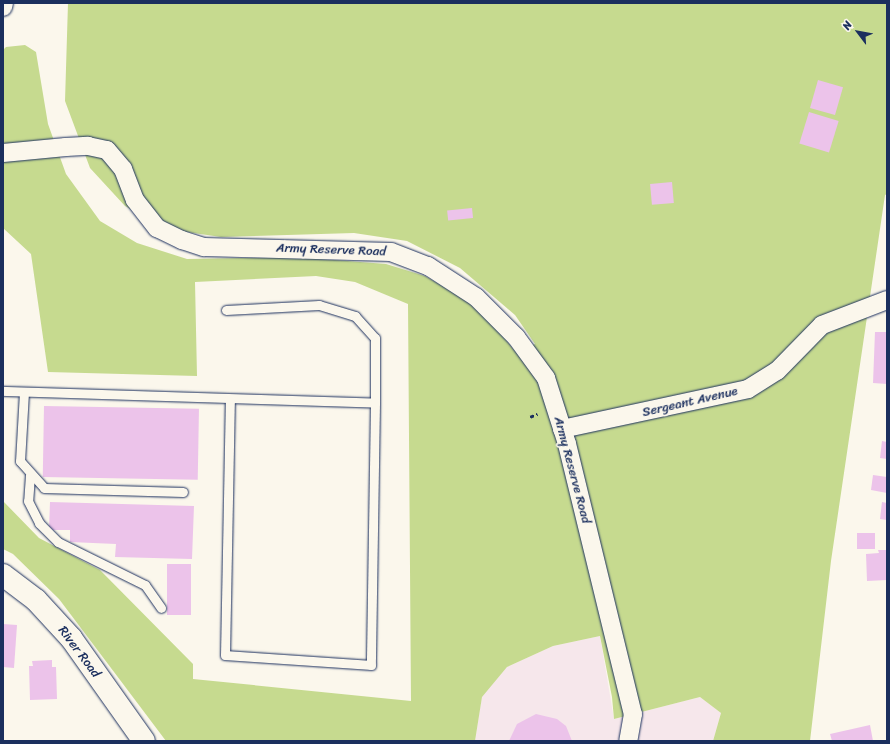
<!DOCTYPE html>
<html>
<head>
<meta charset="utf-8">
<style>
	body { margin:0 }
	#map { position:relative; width:890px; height:744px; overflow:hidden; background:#fbf7ec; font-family:Sriracha,sans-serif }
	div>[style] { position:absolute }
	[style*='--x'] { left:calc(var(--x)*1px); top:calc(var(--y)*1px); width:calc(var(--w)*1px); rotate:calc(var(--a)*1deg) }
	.built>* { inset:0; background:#f6e7eb }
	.green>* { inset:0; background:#c6da8f }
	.building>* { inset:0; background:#ecc3ea; transform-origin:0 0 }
	.path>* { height:2.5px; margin-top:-1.25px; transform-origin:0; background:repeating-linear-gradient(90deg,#1b2f5e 0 4px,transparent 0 7px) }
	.roads { filter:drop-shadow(0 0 1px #1b2f5e) drop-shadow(0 0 1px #1b2f5e) }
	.lane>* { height:9px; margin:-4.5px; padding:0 4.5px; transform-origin:4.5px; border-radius:4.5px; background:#fbf7ec }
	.street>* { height:18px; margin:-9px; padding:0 9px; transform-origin:9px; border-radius:9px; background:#fbf7ec }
	.secondary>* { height:22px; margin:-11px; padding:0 11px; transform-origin:11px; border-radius:11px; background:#fbf7ec }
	span { translate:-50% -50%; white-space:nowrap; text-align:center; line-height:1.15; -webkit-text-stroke:3.5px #fbf7ec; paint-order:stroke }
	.street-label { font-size:13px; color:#1b2f5e }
	.frame { position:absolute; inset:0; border:4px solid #1b2f5e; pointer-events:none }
	.north { position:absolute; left:838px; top:12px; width:40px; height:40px; -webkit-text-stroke:3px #fbf7ec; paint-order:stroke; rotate:302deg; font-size:11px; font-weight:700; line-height:16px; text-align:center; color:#1b2f5e }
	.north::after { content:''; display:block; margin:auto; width:14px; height:18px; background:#1b2f5e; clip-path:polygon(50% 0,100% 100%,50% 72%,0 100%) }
</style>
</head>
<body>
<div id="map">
	<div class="built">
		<div style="clip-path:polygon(600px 636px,614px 719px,700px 697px,721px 713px,713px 741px,475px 741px,482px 696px,507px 667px,553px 646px)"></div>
	</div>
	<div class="green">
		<div style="clip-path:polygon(68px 3px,887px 3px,887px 194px,885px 195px,831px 561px,810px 741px,713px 741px,721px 713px,700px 697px,614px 719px,612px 697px,600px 636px,553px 646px,507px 667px,482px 697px,475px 741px,166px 741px,59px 599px,13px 554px,3px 549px,3px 501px,39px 538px,100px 570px,193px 664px,193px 679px,411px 701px,408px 304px,355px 282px,316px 276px,195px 282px,197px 376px,48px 372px,31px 254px,3px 228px,3px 50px,6px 47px,25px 45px,36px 52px,48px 124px,66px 174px,100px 221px,137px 243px,187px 259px,296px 257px,386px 264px,425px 276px,479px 307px,515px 351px,535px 344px,515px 315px,460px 268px,407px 241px,354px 233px,221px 237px,166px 229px,125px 206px,90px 168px,65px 101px)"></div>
	</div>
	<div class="building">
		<div style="left:818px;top:80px;width:26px;height:29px;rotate:16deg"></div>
		<div style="left:809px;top:112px;width:31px;height:33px;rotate:17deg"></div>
		<div style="left:672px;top:182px;width:21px;height:22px;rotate:85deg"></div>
		<div style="left:472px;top:208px;width:10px;height:25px;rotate:84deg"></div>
		<div style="clip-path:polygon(875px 332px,887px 332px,887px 384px,873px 383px)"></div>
		<div style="left:44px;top:406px;width:155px;height:71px;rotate:1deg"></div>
		<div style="clip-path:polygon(882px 441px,887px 442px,887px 459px,880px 458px)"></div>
		<div style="clip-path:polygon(873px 475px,887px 477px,887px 493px,871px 490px)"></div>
		<div style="clip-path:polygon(50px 502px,194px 506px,192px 559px,115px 557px,116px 544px,70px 542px,70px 530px,49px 530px)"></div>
		<div style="clip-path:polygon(882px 502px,887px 503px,887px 520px,880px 519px)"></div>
		<div style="left:857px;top:533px;width:18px;height:16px"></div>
		<div style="clip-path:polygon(878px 550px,887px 550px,887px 580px,867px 581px,866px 554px,879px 553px)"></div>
		<div style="left:167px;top:564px;width:24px;height:51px"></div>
		<div style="clip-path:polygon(3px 624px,17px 625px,14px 668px,3px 667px)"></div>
		<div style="clip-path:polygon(52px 660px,52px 667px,56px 667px,57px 699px,30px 700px,29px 666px,33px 666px,32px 661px)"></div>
		<div style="clip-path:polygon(536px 714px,557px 719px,566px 726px,572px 741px,509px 741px,517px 724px)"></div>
		<div style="clip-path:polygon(870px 725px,873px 741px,832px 741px,830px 734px)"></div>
	</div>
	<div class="path">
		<div style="--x:530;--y:417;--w:8;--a:-23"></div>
	</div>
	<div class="roads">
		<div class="lane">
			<div style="--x:226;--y:310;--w:93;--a:-3.1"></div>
			<div style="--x:319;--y:305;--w:38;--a:17"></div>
			<div style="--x:355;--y:316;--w:30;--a:48"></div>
			<div style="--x:375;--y:338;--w:65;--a:90"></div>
			<div style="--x:3;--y:391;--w:372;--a:1.8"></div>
			<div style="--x:375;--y:403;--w:262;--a:90.9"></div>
			<div style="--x:371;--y:665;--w:146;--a:-176.1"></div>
			<div style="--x:225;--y:655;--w:256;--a:-88.9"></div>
			<div style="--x:24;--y:392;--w:69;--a:93.3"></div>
			<div style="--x:20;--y:461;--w:36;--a:48"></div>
			<div style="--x:44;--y:488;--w:139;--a:1.6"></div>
			<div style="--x:30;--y:475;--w:26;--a:94"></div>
			<div style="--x:28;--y:501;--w:25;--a:63"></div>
			<div style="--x:39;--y:523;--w:27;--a:45"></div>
			<div style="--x:58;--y:542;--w:97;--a:26.3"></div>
			<div style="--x:145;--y:585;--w:28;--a:55"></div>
		</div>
		<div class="street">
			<div style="--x:3;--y:7;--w:4;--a:-76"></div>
			<div style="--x:3;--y:153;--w:63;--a:-5.4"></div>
			<div style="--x:66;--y:147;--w:22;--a:-3"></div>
			<div style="--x:88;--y:146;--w:19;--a:12"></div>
			<div style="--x:107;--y:150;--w:25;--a:50"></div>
			<div style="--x:123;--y:169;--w:33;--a:69"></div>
			<div style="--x:135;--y:200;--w:36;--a:52"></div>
			<div style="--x:157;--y:228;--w:28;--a:26"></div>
			<div style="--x:182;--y:240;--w:23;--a:18"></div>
			<div style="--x:204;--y:247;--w:187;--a:1.5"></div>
			<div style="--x:391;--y:252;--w:40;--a:21"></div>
			<div style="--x:428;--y:266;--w:57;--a:32.9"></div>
			<div style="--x:476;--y:297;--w:57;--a:45"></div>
			<div style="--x:516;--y:337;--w:51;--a:53.8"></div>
			<div style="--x:546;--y:378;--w:69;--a:72.3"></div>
			<div style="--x:567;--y:444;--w:278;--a:76.3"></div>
			<div style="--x:633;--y:714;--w:27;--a:100"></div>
			<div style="--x:562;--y:429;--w:190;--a:-12.1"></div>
			<div style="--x:748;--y:389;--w:34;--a:-32"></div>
			<div style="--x:777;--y:371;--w:64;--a:-45.6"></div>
			<div style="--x:822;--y:325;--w:70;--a:-21"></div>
		</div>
		<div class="secondary">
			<div style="--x:3;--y:575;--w:41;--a:37.1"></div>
			<div style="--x:36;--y:600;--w:52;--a:47.4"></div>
			<div style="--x:71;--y:638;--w:126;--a:54.7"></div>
		</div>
	</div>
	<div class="street-label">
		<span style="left:331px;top:250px;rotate:2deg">Army Reserve Road</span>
		<span style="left:690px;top:402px;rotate:-13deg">Sergeant Avenue</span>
		<span style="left:572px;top:470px;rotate:75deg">Army Reserve Road</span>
		<span style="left:79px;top:652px;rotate:53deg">River Road</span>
	</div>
	<div class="frame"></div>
	<div class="north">N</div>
</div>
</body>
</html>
